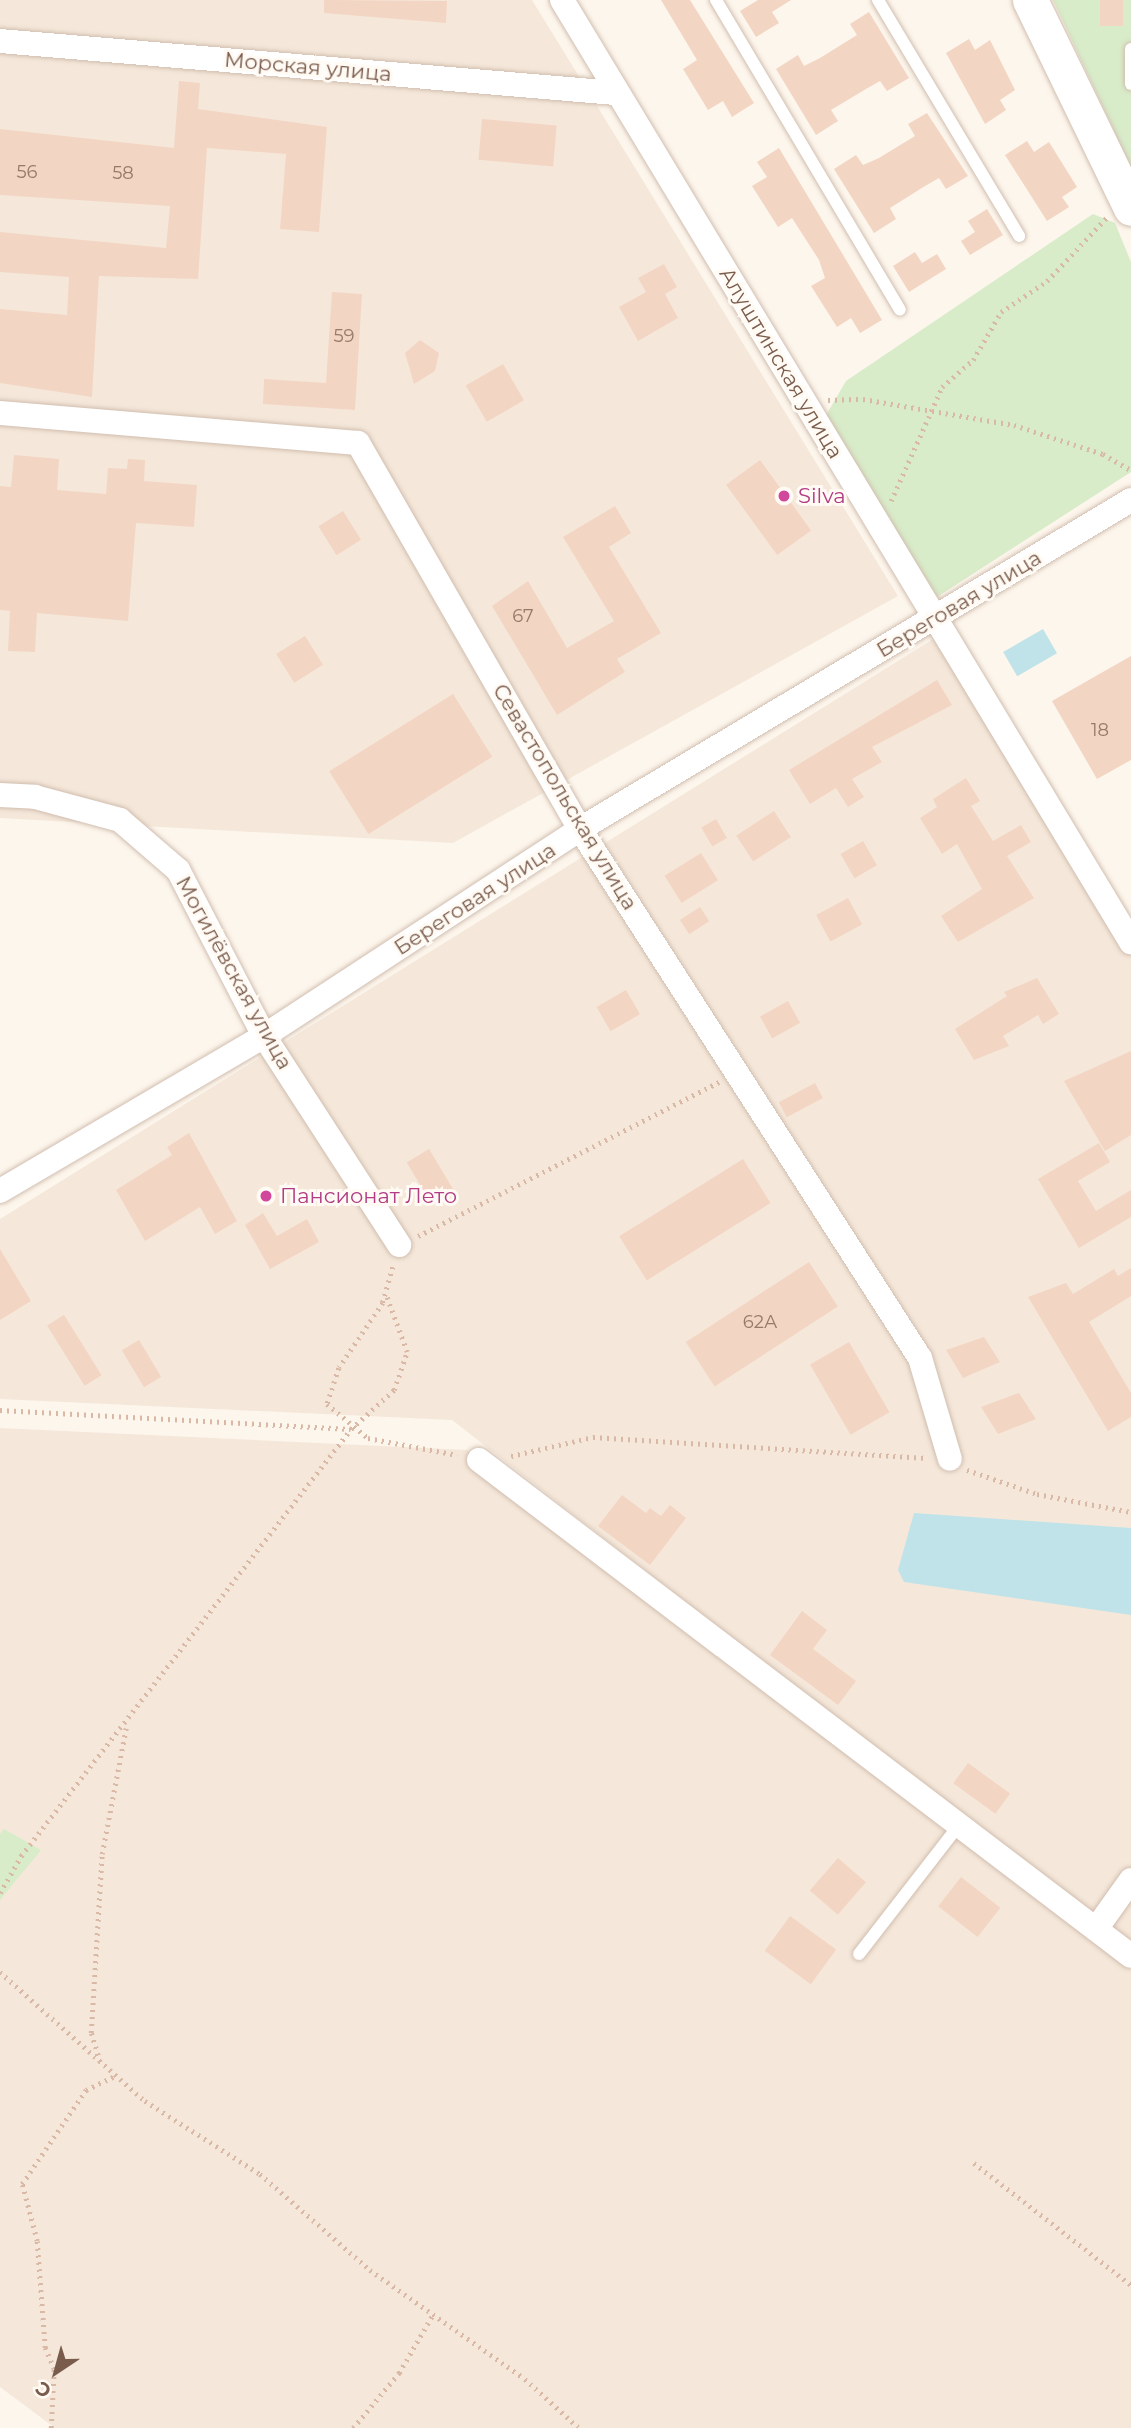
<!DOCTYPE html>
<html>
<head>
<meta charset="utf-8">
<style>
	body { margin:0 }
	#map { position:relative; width:1131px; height:2428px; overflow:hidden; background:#fdf6ec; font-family:Montserrat,sans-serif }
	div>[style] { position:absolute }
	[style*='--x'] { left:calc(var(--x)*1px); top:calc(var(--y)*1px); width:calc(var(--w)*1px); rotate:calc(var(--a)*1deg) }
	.residential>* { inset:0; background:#f5e8da }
	.green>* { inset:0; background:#d8ecc9 }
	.water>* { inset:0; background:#bfe3e8; transform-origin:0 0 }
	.building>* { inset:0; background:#f3d5c3; transform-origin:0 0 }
	.path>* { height:4.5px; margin-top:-2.25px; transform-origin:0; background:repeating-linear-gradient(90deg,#d9b8a5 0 2px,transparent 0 7px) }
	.roads { filter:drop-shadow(0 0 2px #d1beb0) drop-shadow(0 0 2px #d1beb0) }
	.service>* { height:12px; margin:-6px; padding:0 6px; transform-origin:6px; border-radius:6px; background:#fff }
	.minor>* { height:24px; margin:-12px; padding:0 12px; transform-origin:12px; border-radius:12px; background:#fff }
	.secondary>* { height:35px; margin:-17.5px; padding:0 17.5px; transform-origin:17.5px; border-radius:17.5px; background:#fff }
	.dots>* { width:19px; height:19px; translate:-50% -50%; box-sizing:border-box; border:4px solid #fffaf3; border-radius:50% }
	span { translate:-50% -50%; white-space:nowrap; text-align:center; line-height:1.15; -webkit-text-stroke:6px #fffaf3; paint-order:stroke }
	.number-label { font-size:18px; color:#987a6a }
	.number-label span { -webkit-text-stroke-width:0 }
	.street-label { font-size:21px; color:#7a5c4d }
	.hotel-label { font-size:21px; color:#b23c85 }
	.left { translate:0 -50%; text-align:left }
	.north { position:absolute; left:21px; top:2337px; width:70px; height:70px; -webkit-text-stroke:5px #fffaf3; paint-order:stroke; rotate:216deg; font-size:19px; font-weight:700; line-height:28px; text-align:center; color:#7a5c4d }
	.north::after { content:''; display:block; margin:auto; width:24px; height:32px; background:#7a5c4d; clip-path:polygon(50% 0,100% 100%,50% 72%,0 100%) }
</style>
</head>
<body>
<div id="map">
	<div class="residential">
		<div style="clip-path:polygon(0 0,532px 0,898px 596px,453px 843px,0 818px)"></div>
		<div style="clip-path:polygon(938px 636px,1131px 953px,1131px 1948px,452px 1420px,0 1399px,0 1219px)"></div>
		<div style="clip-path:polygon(0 1428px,467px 1450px,1131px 1970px,1131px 2428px,55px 2428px,0 2387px)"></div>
	</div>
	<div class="green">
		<div style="clip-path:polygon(1053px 0,1131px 0,1131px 167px)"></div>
		<div style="clip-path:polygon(1093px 214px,1115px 223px,1131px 262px,1131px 472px,937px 597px,825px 417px,846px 381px)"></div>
		<div style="clip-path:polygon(4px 1829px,41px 1850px,0 1900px,0 1834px)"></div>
	</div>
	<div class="water">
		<div style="left:1043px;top:629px;width:28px;height:46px;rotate:60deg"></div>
		<div style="clip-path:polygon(914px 1513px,1131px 1528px,1131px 1615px,904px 1582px,898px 1570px)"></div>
	</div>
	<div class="building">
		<div style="clip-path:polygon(324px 0,447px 1px,446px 23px,324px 13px)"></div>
		<div style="clip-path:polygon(661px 0,690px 0,754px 103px,732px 117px,723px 101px,708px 110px,683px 69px,697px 60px)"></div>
		<div style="clip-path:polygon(758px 0,791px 0,772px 12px,779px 23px,756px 37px,740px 11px)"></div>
		<div style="left:1100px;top:0;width:23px;height:26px"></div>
		<div style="clip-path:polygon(869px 12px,909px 78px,887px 91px,880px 81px,866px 89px,831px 110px,838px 121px,816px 135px,776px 69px,798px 55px,804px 66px,820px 58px,857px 35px,850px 24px)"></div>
		<div style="clip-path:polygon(969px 39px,975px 50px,990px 40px,1015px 90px,1000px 100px,1006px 110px,985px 124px,946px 53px)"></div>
		<div style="clip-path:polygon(179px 81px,200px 83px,198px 109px,327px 127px,319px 232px,280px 229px,286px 154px,207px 148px,198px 279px,99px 276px,92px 397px,0 383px,0 309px,67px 315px,69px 277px,0 272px,0 232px,166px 248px,170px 206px,0 195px,0 129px,174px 148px)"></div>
		<div style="clip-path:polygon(927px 113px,968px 176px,946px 189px,939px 178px,925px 186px,890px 208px,896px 219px,874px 233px,834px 169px,856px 155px,863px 165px,879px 158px,915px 136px,908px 124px)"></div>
		<div style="left:482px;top:119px;width:75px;height:41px;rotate:5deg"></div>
		<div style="clip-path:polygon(1027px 141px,1034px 152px,1049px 142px,1077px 187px,1062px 197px,1069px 207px,1047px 221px,1005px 155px)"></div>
		<div style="clip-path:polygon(779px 148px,882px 320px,860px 333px,851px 318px,837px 327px,811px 286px,825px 278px,819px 260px,792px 218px,778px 227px,752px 186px,767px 177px,757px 162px)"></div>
		<div style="clip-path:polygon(987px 209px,1003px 235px,970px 255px,961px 241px,975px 232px,968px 221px)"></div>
		<div style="clip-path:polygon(915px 252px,922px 263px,937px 254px,946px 269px,909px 292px,893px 266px)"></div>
		<div style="clip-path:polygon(664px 264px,677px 287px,665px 294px,678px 318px,638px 341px,619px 307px,646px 292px,638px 278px)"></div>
		<div style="clip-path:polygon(332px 292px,362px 294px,355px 410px,263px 404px,264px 379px,326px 383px)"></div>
		<div style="clip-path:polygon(420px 340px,439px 353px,435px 371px,414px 384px,405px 353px)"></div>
		<div style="left:503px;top:364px;width:42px;height:43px;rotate:60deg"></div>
		<div style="clip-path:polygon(14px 455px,59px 459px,57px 490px,106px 494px,108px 468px,127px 469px,128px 459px,145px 460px,144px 481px,197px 485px,194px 527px,136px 523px,128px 621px,37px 613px,35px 652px,8px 651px,10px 611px,0 610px,0 486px,11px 487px)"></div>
		<div style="left:760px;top:460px;width:87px;height:42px;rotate:54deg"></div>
		<div style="clip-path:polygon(615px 506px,631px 533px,609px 547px,661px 633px,617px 659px,625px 672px,557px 715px,492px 606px,528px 581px,567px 648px,614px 621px,563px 537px)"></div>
		<div style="left:343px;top:511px;width:34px;height:29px;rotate:58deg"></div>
		<div style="left:305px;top:636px;width:34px;height:34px;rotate:58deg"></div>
		<div style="clip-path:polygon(1131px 656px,1131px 760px,1097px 779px,1052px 701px)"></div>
		<div style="clip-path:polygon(937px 680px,952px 705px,872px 747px,882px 762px,852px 779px,864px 797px,848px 807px,836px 788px,810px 804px,789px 770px)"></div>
		<div style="left:453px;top:694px;width:74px;height:146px;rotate:58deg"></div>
		<div style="clip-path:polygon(966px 778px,980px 801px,971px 806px,993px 841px,1021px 825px,1031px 842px,1007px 856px,1034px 898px,958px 942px,941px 916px,982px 889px,957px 844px,942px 854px,920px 818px,937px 807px,933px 799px)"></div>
		<div style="left:774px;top:811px;width:31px;height:45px;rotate:57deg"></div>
		<div style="left:716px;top:819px;width:22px;height:17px;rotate:60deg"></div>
		<div style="left:863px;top:841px;width:28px;height:26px;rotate:60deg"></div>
		<div style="left:701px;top:853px;width:32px;height:43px;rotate:58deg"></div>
		<div style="left:848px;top:898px;width:30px;height:36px;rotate:62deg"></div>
		<div style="left:700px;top:907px;width:17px;height:24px;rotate:57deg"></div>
		<div style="clip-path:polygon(1037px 978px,1059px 1014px,1043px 1024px,1038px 1015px,1003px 1036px,1009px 1046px,974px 1060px,955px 1029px,1007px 996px,1004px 992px)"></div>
		<div style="left:626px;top:990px;width:28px;height:34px;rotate:60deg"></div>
		<div style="left:788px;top:1001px;width:25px;height:32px;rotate:61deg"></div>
		<div style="clip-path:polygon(1131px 1051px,1131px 1135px,1105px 1151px,1064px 1081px)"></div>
		<div style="left:815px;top:1083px;width:17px;height:41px;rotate:62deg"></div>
		<div style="clip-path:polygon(189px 1133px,237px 1221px,215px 1234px,200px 1207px,145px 1241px,116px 1190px,172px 1155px,167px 1147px)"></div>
		<div style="clip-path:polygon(1099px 1143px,1110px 1162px,1078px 1181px,1096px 1211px,1131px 1190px,1131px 1217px,1079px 1248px,1038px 1179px)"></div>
		<div style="left:429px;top:1149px;width:48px;height:26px;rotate:59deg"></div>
		<div style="left:743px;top:1159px;width:52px;height:146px;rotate:58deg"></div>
		<div style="clip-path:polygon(263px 1213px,277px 1236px,307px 1219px,319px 1242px,270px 1269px,245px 1225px)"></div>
		<div style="clip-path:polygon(0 1249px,31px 1301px,0 1320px)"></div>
		<div style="left:809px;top:1262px;width:53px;height:147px;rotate:57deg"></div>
		<div style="clip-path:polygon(1131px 1268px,1131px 1296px,1089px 1322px,1131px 1393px,1131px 1417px,1108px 1431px,1028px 1297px,1066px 1283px,1073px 1294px,1114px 1269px,1118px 1276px)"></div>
		<div style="left:64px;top:1315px;width:71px;height:20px;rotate:58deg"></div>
		<div style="clip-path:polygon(984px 1337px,1000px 1362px,963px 1378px,946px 1350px)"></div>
		<div style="left:139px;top:1340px;width:43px;height:20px;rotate:59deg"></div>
		<div style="left:849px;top:1342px;width:81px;height:45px;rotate:60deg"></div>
		<div style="clip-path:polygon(1019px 1393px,1036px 1419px,998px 1434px,981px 1407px)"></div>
		<div style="clip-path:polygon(622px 1495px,646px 1513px,650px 1508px,661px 1516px,670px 1505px,686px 1518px,650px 1565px,598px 1526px)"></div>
		<div style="clip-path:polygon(802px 1611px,827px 1630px,813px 1649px,856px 1681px,838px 1705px,770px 1655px)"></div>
		<div style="left:968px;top:1763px;width:52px;height:25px;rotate:36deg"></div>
		<div style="left:838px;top:1858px;width:37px;height:43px;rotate:41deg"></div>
		<div style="left:961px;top:1877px;width:50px;height:37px;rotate:38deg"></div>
		<div style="left:790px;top:1916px;width:57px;height:43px;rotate:36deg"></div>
	</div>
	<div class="path">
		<div style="--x:828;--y:400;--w:35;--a:-2"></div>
		<div style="--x:863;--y:399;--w:153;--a:9.8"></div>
		<div style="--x:1014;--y:425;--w:94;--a:18"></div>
		<div style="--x:1103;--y:454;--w:32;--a:30"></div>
		<div style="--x:891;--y:501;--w:125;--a:-65.9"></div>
		<div style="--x:942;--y:387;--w:41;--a:-41.1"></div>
		<div style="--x:973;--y:360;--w:56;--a:-59.7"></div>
		<div style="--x:1001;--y:312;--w:55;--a:-34"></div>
		<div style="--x:1047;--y:281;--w:88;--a:-46.8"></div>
		<div style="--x:418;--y:1236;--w:338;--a:-27.1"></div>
		<div style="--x:393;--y:1267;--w:37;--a:106"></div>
		<div style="--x:383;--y:1303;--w:78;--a:124.1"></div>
		<div style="--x:339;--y:1368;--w:38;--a:108"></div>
		<div style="--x:327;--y:1404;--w:53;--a:39.7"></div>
		<div style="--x:368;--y:1438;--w:91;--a:10.8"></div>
		<div style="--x:0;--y:1410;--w:351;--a:3.1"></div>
		<div style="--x:511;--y:1456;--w:84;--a:-13"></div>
		<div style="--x:593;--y:1437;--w:334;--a:3.6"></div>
		<div style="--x:967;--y:1470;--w:74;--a:18.9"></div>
		<div style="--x:1037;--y:1494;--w:96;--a:10.8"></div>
		<div style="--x:0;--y:1893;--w:43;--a:-60.4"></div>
		<div style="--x:21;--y:1856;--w:540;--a:-52.3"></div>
		<div style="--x:351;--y:1429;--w:58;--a:-42.2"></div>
		<div style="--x:394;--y:1390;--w:40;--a:-71.1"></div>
		<div style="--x:407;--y:1352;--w:61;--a:-110.2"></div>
		<div style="--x:0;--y:1972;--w:194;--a:41.7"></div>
		<div style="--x:145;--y:2101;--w:136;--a:32.4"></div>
		<div style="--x:260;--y:2174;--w:146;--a:41.1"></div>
		<div style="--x:370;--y:2270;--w:189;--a:35.1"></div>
		<div style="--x:525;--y:2379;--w:73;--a:42.2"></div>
		<div style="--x:100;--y:2062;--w:30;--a:-107"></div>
		<div style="--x:91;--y:2033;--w:179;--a:-86.5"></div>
		<div style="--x:102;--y:1854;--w:128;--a:-79.2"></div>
		<div style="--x:974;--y:2163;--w:199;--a:37.8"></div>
		<div style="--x:51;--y:2428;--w:59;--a:-87.1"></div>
		<div style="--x:54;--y:2369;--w:23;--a:-113"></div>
		<div style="--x:45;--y:2348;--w:107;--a:-94.3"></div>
		<div style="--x:37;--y:2241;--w:59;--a:-104.7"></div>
		<div style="--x:22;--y:2184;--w:114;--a:-55.8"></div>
		<div style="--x:86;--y:2090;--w:32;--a:-26"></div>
		<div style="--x:353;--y:2428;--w:72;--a:-50.1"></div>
		<div style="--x:399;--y:2373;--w:66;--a:-59.9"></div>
	</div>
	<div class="roads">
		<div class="service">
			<div style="--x:716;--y:0;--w:360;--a:59.3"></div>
			<div style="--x:878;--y:0;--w:275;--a:59.1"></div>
			<div style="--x:1131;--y:49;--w:35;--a:90"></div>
			<div style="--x:859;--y:1954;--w:165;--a:-52.2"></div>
		</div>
		<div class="minor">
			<div style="--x:562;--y:0;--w:1101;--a:58.87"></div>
			<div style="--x:0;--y:41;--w:618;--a:4.83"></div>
			<div style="--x:0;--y:413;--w:359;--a:4.8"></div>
			<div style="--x:358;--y:443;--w:445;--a:60.1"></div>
			<div style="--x:580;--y:829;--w:629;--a:57.27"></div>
			<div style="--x:920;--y:1358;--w:105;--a:73.5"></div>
			<div style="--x:0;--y:795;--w:35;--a:3"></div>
			<div style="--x:35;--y:797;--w:88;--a:15.1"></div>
			<div style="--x:120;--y:820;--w:77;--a:40.8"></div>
			<div style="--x:178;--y:870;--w:187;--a:62.6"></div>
			<div style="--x:264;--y:1036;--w:249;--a:57.1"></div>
			<div style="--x:0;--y:1191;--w:306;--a:-30.4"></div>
			<div style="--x:264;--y:1036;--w:378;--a:-33.2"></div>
			<div style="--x:580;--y:829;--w:642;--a:-30.84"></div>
			<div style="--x:479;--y:1460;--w:819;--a:37.26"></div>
			<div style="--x:1096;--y:1929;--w:60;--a:-54.5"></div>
		</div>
		<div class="secondary">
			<div style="--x:1030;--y:0;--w:231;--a:64.1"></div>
		</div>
	</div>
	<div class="dots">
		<div style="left:784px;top:496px;background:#d1479c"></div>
		<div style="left:266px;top:1196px;background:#d1479c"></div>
	</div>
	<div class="number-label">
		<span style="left:27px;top:172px">56</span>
		<span style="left:123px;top:173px">58</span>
		<span style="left:344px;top:336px">59</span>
		<span style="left:523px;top:616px">67</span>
		<span style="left:1100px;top:730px">18</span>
		<span style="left:760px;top:1322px">62А</span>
	</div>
	<div class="street-label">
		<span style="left:308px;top:67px;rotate:5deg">Морская улица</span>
		<span style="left:781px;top:363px;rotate:59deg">Алуштинская улица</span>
		<span style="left:959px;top:604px;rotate:-31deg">Береговая улица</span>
		<span style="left:565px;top:797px;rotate:59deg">Севастопольская улица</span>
		<span style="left:475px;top:899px;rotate:-33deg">Береговая улица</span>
		<span style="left:234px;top:973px;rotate:61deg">Могилёвская улица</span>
	</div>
	<div class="hotel-label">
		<span class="left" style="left:798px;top:496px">Silva</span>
		<span class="left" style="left:280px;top:1196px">Пансионат Лето</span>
	</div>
	<div class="north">С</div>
</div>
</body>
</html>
